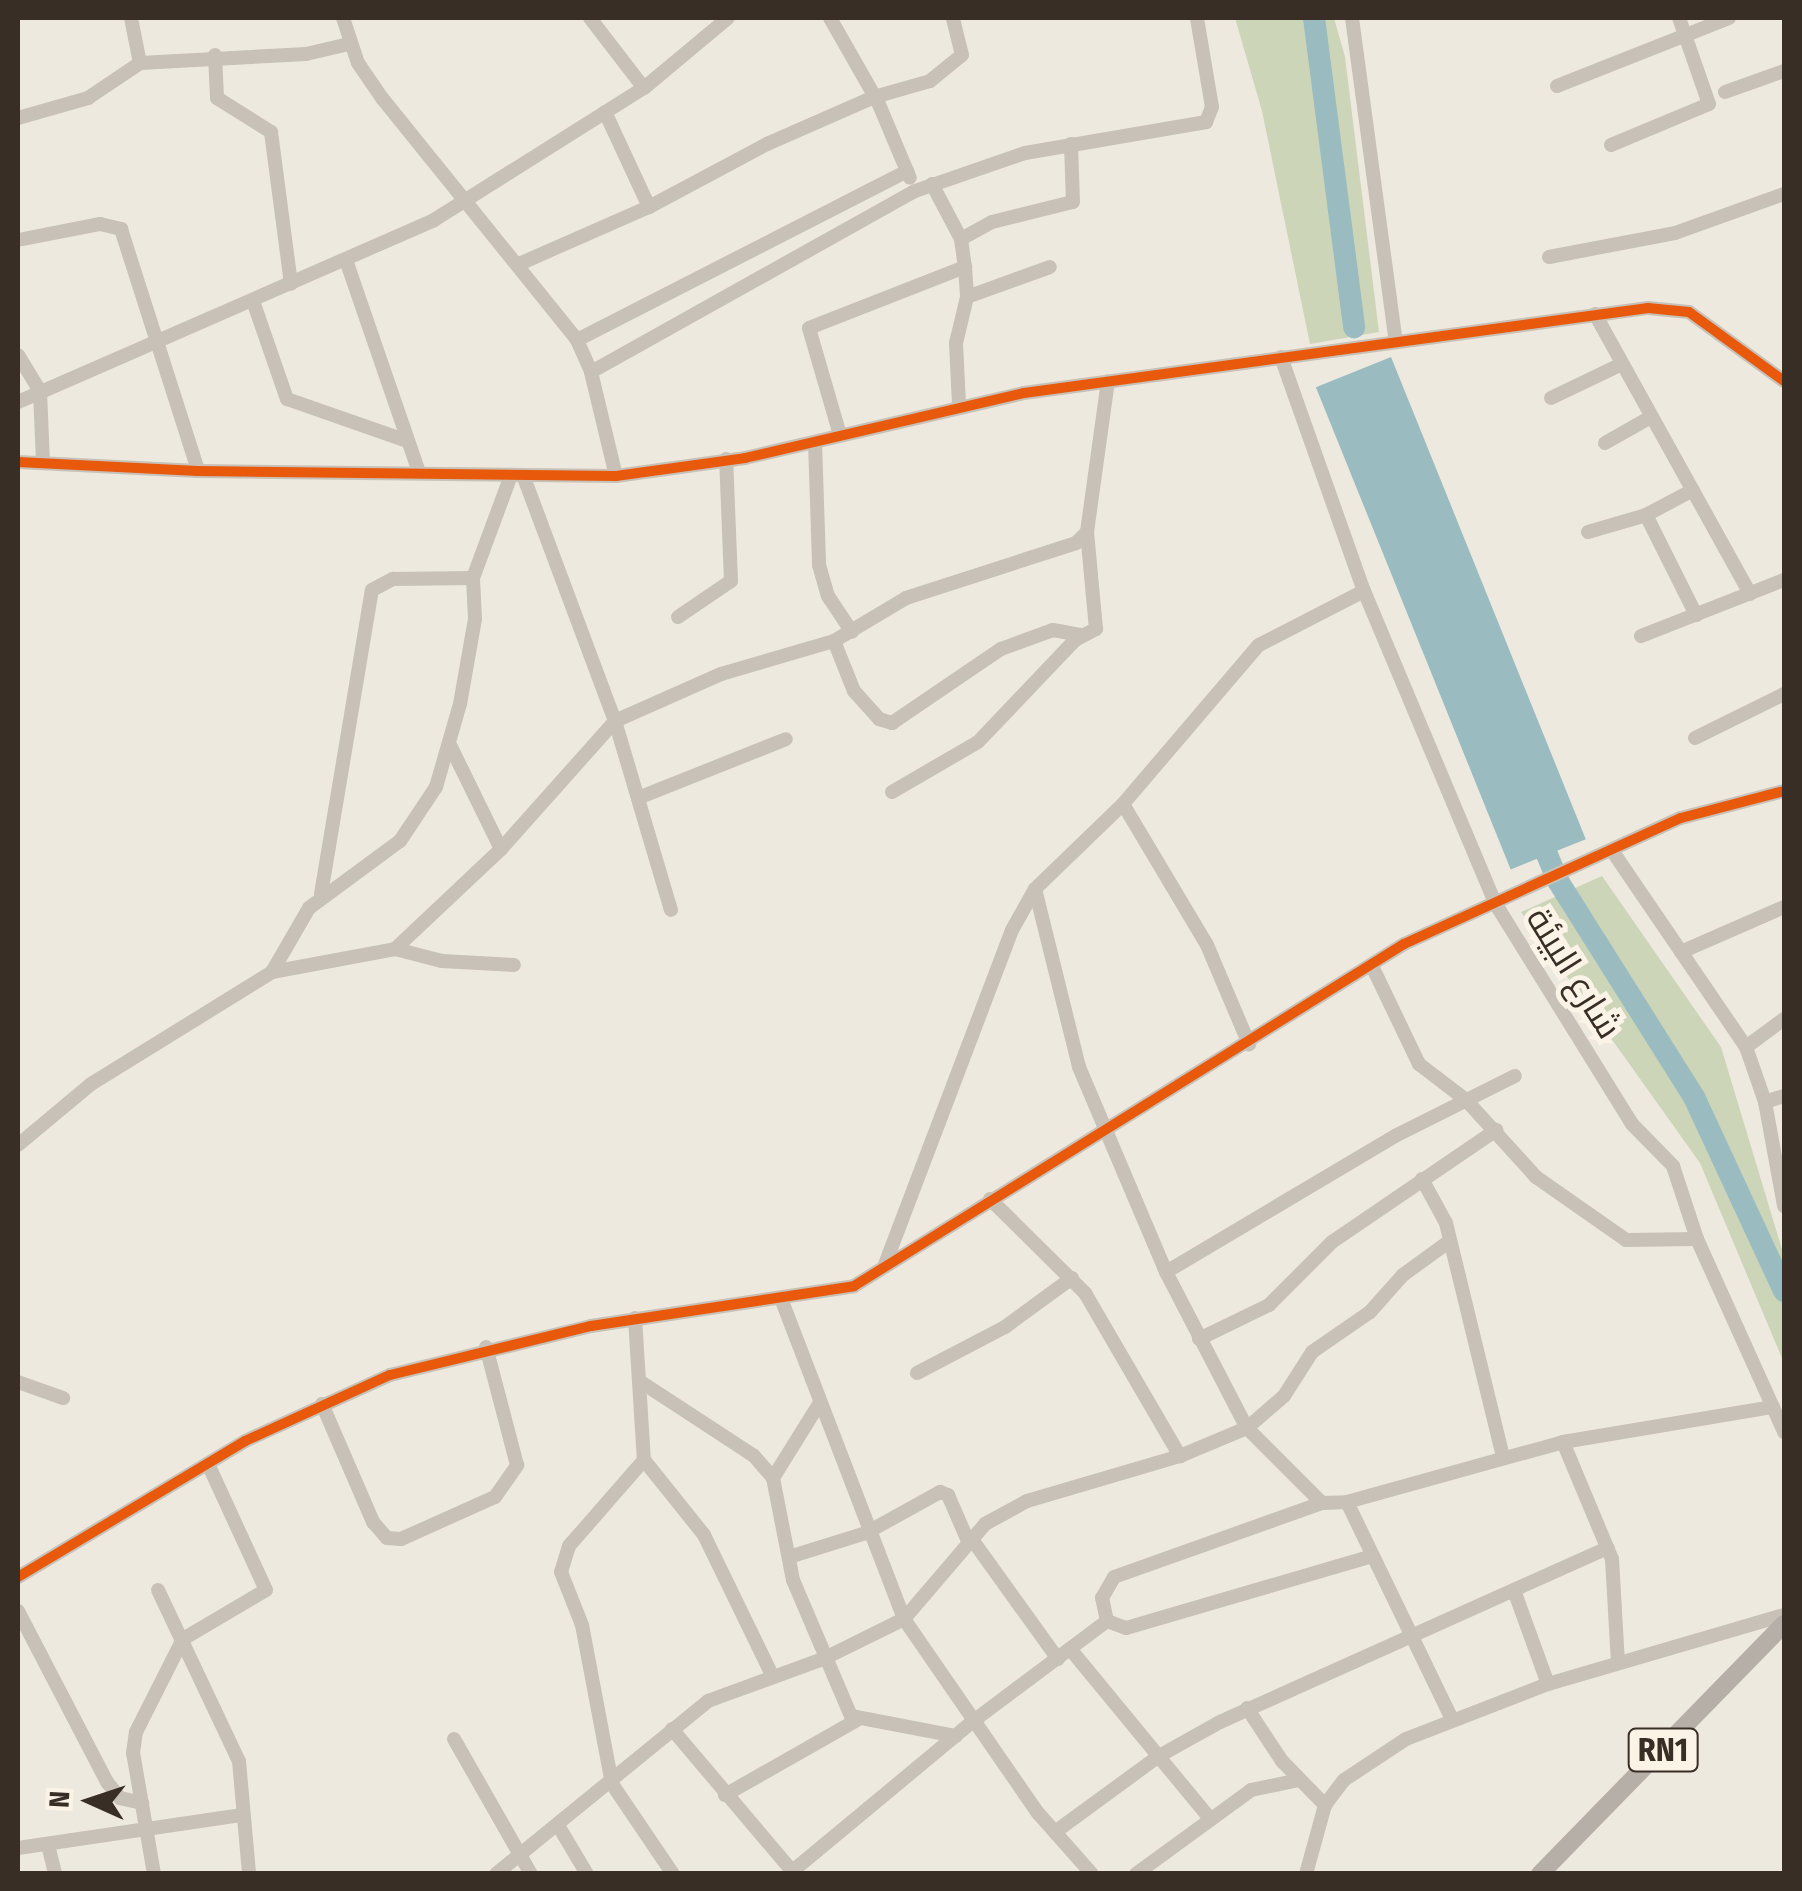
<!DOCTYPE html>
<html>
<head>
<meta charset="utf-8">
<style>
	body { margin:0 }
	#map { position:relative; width:1802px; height:1891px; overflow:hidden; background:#eee9df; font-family:"Fira Sans Condensed",Cairo,sans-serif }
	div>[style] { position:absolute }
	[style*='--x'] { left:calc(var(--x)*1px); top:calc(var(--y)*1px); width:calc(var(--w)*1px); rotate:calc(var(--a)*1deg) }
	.green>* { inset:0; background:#ccd5b8 }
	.water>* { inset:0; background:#9abcc1; transform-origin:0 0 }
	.river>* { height:22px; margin:-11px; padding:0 11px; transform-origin:11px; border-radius:11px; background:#9abcc1 }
	.minor>* { height:14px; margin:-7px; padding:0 7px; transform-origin:7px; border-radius:7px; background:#c7c1b8 }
	.major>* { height:18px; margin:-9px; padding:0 9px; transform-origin:9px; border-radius:9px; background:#b5afa8 }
	.cycleway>* { height:10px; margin:-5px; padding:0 5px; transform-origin:5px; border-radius:5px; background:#e8590c }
	span { translate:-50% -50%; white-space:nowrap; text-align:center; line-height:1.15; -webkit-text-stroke:10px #fbf4e6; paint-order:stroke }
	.shield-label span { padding:2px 8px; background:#fbf4e6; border:2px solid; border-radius:8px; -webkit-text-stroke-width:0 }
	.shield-label { font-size:32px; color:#382e26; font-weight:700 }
	.street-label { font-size:35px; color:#382e26 }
	.frame { position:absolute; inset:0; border:20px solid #382e26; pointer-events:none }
	.north { position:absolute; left:40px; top:1751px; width:100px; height:100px; -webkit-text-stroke:8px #fbf4e6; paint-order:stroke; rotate:273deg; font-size:28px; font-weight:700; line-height:40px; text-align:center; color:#382e26 }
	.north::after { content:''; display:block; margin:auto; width:35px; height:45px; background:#382e26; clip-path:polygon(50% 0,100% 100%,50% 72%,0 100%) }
</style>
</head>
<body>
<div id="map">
	<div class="green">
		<div style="clip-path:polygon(1235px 18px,1334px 18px,1345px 57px,1379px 332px,1310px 344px,1262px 111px)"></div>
		<div style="clip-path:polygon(1602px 876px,1721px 1047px,1784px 1256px,1784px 1363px,1700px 1163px,1521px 912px)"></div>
	</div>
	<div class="water">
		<div style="left:1391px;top:357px;width:520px;height:81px;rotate:68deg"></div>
	</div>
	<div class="river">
		<div style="--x:1314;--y:18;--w:312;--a:82.6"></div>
		<div style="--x:1536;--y:828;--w:57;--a:67.5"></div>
		<div style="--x:1558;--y:881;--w:255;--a:57.8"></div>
		<div style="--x:1694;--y:1097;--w:214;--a:65.1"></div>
	</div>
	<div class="minor">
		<div style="--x:131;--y:18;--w:46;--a:78.7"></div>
		<div style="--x:343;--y:18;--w:47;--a:71.6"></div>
		<div style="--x:358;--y:63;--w:42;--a:55.6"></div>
		<div style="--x:382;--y:98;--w:311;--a:51.1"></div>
		<div style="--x:577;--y:340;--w:35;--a:66"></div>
		<div style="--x:591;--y:372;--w:107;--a:76.5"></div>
		<div style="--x:590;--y:18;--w:88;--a:52.4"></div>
		<div style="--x:830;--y:18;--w:97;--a:60.3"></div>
		<div style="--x:878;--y:102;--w:82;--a:67.2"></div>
		<div style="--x:1352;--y:18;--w:327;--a:82.3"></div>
		<div style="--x:215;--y:55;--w:43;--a:87.3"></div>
		<div style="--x:217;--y:98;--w:64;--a:32.2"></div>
		<div style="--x:271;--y:132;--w:153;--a:82.5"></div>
		<div style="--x:1557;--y:86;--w:185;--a:-21.6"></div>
		<div style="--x:1725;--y:92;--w:63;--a:-19.6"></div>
		<div style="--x:605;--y:112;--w:105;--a:65.1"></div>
		<div style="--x:18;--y:118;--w:73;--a:-15.9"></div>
		<div style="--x:88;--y:98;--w:63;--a:-33.9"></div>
		<div style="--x:140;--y:63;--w:166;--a:-3.1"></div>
		<div style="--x:306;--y:54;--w:44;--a:-13.1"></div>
		<div style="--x:1611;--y:145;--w:106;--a:-22.7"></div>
		<div style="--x:1709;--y:104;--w:91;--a:-109.2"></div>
		<div style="--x:932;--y:184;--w:62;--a:62.2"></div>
		<div style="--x:961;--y:239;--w:28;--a:82"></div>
		<div style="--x:965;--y:267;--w:30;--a:86"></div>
		<div style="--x:967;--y:297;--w:47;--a:103.4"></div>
		<div style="--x:956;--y:343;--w:61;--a:87.2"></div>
		<div style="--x:961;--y:239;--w:35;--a:-29"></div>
		<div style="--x:992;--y:222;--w:83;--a:-13.9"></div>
		<div style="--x:1073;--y:202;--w:58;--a:-92"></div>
		<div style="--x:18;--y:240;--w:84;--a:-11"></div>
		<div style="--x:100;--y:224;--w:22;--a:13"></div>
		<div style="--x:121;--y:229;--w:254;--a:72.3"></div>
		<div style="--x:1549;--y:257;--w:128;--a:-10.8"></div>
		<div style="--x:1675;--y:233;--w:116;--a:-19.7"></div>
		<div style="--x:347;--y:263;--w:221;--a:71"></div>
		<div style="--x:519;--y:264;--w:142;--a:-23.7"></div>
		<div style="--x:649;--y:207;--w:134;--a:-28.1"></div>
		<div style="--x:767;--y:144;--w:117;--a:-23.7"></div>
		<div style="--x:874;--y:97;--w:58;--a:-15.9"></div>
		<div style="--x:930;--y:81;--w:41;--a:-39.1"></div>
		<div style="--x:962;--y:55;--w:38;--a:-104"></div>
		<div style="--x:967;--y:297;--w:88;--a:-19.9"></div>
		<div style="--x:253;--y:301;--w:104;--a:70.9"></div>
		<div style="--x:287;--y:399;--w:127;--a:19.3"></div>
		<div style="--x:1595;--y:314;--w:320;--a:61"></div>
		<div style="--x:577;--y:340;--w:371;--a:-27.1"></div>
		<div style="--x:18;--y:355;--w:42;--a:58.6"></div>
		<div style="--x:40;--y:391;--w:71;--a:87.6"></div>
		<div style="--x:1281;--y:357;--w:248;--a:70.5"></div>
		<div style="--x:1364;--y:591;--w:338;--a:67.2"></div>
		<div style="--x:1495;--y:903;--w:260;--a:58.2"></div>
		<div style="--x:1632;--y:1124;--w:59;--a:45.7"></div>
		<div style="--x:1673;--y:1166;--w:77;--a:71.8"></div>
		<div style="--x:1697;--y:1239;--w:212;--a:65.7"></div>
		<div style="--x:591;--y:372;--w:371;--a:-29.2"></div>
		<div style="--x:915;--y:191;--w:116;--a:-19.1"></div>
		<div style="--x:1025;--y:153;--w:184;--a:-9.7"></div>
		<div style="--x:1206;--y:122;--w:16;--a:-68"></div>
		<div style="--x:1212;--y:107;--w:90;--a:-99.6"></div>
		<div style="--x:1551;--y:398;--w:76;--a:-25.6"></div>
		<div style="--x:18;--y:402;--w:454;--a:-23.6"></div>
		<div style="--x:434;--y:220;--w:248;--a:-32.2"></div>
		<div style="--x:644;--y:88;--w:109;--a:-39.8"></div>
		<div style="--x:840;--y:435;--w:111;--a:-106.2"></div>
		<div style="--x:809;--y:328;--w:168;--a:-21.4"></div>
		<div style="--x:815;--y:442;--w:123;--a:88.1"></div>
		<div style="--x:819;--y:565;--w:32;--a:74"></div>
		<div style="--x:828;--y:596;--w:43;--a:56.3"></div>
		<div style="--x:1605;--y:443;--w:51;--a:-29.6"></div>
		<div style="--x:18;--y:462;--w:180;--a:2.9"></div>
		<div style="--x:198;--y:471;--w:418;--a:0.7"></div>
		<div style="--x:616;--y:476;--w:130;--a:-7.9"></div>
		<div style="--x:745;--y:458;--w:286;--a:-13.1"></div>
		<div style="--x:1024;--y:393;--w:630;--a:-7.76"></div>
		<div style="--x:1648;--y:308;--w:41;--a:5.6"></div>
		<div style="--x:1689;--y:312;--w:117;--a:36"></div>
		<div style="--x:523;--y:475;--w:263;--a:69.5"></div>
		<div style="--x:615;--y:721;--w:197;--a:73.5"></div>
		<div style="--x:1646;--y:515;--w:112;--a:63.4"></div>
		<div style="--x:1588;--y:532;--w:60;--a:-16.3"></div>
		<div style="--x:1646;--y:515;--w:53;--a:-28"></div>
		<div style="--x:678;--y:617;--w:64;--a:-34.2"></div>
		<div style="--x:731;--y:581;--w:122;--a:-92.3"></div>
		<div style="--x:1641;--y:636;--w:154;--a:-21.4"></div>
		<div style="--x:834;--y:641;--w:54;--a:68.2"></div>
		<div style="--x:854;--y:691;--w:38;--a:48"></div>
		<div style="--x:879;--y:719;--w:14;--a:17"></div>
		<div style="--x:892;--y:723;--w:132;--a:-34.2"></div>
		<div style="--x:1001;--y:649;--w:55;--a:-20.1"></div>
		<div style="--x:1053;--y:630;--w:29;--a:10"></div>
		<div style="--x:1695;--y:738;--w:99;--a:-26.3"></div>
		<div style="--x:449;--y:743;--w:118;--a:63.9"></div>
		<div style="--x:892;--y:792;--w:99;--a:-30.2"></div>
		<div style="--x:978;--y:742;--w:141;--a:-46.4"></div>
		<div style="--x:1075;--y:640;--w:24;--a:-28"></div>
		<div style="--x:1096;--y:629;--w:97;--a:-95.3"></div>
		<div style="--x:638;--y:798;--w:159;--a:-21.7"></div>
		<div style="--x:1123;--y:804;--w:164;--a:59.2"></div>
		<div style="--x:1207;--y:945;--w:108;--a:67"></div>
		<div style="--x:1613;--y:852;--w:236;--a:55.7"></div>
		<div style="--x:1746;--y:1047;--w:58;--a:70.9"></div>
		<div style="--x:1765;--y:1102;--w:106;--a:79.6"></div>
		<div style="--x:1035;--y:889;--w:183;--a:76.1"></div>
		<div style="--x:1079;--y:1067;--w:223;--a:67"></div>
		<div style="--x:1166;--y:1272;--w:176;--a:62.6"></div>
		<div style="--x:1247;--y:1428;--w:49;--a:-40.9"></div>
		<div style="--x:1284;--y:1396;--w:52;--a:-57.5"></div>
		<div style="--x:1312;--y:1352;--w:70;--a:-34.6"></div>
		<div style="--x:1370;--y:1312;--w:50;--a:-48.3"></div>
		<div style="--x:1403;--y:1275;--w:54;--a:-36"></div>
		<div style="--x:321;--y:894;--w:308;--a:-80.5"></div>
		<div style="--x:372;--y:590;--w:24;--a:-28"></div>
		<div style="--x:393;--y:579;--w:80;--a:-0.7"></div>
		<div style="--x:395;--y:949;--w:146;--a:-43.3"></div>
		<div style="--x:501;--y:849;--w:171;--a:-48.3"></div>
		<div style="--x:615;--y:721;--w:116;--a:-23.9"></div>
		<div style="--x:721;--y:674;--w:118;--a:-16.3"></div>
		<div style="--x:834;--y:641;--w:84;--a:-30.8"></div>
		<div style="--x:906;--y:598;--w:179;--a:-17.9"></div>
		<div style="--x:1076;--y:543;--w:16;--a:-45"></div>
		<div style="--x:1087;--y:532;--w:152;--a:-82.1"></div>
		<div style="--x:1681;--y:952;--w:112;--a:-23.6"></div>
		<div style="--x:1372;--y:966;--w:109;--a:64.4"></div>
		<div style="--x:1419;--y:1064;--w:59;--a:37.5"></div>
		<div style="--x:1466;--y:1100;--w:104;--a:47.7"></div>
		<div style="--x:1536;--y:1177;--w:110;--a:35"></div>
		<div style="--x:1626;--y:1240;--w:71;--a:-0.8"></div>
		<div style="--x:272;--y:972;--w:74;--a:-60"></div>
		<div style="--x:309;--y:908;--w:113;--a:-36.4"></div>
		<div style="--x:400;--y:841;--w:65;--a:-56.3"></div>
		<div style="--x:436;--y:787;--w:86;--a:-73.9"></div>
		<div style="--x:460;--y:704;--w:86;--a:-80"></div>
		<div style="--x:475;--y:619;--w:41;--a:-92.8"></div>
		<div style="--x:473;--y:578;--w:110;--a:-69.7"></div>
		<div style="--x:1746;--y:1047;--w:47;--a:-36.4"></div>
		<div style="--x:1765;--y:1102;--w:20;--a:-18"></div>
		<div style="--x:18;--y:1145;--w:95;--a:-39.9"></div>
		<div style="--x:91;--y:1084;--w:213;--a:-31.7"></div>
		<div style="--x:272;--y:972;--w:125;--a:-10.6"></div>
		<div style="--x:395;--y:949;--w:49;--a:14.3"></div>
		<div style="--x:442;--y:961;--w:72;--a:3.2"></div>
		<div style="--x:1422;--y:1179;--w:50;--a:61.4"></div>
		<div style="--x:1446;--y:1223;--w:241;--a:76.3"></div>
		<div style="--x:990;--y:1199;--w:134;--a:44.7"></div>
		<div style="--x:1085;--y:1293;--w:189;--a:59.8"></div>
		<div style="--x:884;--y:1267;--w:360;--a:-69.2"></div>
		<div style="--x:1012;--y:930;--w:47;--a:-60.7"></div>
		<div style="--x:1035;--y:889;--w:122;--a:-44"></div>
		<div style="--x:1123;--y:804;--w:209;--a:-49.5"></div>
		<div style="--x:1259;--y:645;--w:118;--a:-27.2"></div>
		<div style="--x:1166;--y:1272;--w:266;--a:-30.7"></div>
		<div style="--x:1395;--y:1136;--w:134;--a:-26.6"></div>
		<div style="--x:782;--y:1301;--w:341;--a:69"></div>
		<div style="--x:904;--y:1619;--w:236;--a:55.4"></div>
		<div style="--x:1038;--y:1813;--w:81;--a:48.5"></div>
		<div style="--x:635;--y:1318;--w:142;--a:86.4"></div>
		<div style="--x:644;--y:1460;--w:96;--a:51.3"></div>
		<div style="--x:704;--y:1535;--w:158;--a:64.1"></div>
		<div style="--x:1199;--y:1339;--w:78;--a:-25.9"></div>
		<div style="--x:1269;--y:1305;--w:89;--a:-45"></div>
		<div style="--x:1332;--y:1242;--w:199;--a:-34.3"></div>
		<div style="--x:917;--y:1373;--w:99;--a:-27.6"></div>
		<div style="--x:1005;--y:1327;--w:83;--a:-36.2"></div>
		<div style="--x:18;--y:1382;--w:48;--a:19.6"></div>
		<div style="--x:641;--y:1382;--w:135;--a:33.2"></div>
		<div style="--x:754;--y:1456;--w:29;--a:49"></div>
		<div style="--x:773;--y:1478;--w:104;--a:78.9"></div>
		<div style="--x:793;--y:1580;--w:148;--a:66.9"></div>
		<div style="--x:851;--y:1716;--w:107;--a:10.8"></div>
		<div style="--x:322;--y:1404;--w:129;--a:66.6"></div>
		<div style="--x:373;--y:1522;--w:21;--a:49"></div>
		<div style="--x:387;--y:1538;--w:14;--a:4"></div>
		<div style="--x:401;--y:1539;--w:103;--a:-24.1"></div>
		<div style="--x:495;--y:1497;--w:39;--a:-55"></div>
		<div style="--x:517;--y:1465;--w:122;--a:-104.7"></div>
		<div style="--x:1563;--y:1442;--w:127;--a:67.3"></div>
		<div style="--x:1612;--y:1559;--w:103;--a:86.7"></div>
		<div style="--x:644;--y:1460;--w:114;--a:131.1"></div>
		<div style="--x:569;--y:1546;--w:27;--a:107"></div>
		<div style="--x:561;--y:1572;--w:57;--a:68.4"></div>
		<div style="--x:582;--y:1625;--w:162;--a:79.3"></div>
		<div style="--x:612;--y:1784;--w:109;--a:55.9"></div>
		<div style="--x:773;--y:1478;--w:87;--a:-58.1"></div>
		<div style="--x:1347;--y:1502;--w:239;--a:64.2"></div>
		<div style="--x:971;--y:1538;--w:149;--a:54.3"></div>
		<div style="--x:789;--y:1557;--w:81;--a:-17.3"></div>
		<div style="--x:866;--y:1533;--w:85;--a:-29"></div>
		<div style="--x:940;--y:1492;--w:9;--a:21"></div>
		<div style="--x:948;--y:1495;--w:50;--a:66.5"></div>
		<div style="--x:1369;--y:1557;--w:253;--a:163.7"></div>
		<div style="--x:1126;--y:1628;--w:20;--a:-160"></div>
		<div style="--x:1107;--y:1621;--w:24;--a:-102"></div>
		<div style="--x:1102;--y:1598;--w:24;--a:-60"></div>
		<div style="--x:1114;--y:1577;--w:221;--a:-19.6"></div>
		<div style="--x:1322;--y:1503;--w:25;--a:-2"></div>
		<div style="--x:1347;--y:1502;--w:224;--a:-15.5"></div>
		<div style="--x:1563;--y:1442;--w:213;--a:-9.5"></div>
		<div style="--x:18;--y:1577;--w:265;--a:-30.9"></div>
		<div style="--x:245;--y:1441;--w:159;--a:-24.5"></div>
		<div style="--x:390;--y:1375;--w:207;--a:-13.7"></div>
		<div style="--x:591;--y:1326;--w:266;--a:-8.6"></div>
		<div style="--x:854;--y:1286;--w:648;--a:-31.87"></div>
		<div style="--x:1404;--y:944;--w:304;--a:-24.5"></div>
		<div style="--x:1681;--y:818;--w:106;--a:-14.7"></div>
		<div style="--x:158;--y:1590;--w:189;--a:64.7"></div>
		<div style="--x:239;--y:1761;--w:113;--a:84.9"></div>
		<div style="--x:1515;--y:1593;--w:97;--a:70.1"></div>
		<div style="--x:18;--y:1611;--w:193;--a:62.5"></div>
		<div style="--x:107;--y:1782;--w:21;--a:51"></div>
		<div style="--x:120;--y:1798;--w:23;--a:13"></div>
		<div style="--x:1071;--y:1650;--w:215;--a:50.5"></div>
		<div style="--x:1247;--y:1708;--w:64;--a:56.6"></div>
		<div style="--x:1282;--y:1761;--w:62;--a:45.7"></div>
		<div style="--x:672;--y:1729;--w:186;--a:49.8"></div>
		<div style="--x:454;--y:1739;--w:155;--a:60.3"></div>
		<div style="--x:725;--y:1795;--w:152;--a:-29.6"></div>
		<div style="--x:559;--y:1827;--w:55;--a:59.2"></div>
		<div style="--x:1055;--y:1832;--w:129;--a:-36.2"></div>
		<div style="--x:1159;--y:1756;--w:70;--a:-29.1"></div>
		<div style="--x:1220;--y:1722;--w:425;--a:-24.2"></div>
		<div style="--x:48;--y:1845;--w:30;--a:76"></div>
		<div style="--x:18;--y:1848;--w:225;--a:-8.4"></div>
		<div style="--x:154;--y:1874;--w:123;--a:-99.8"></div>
		<div style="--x:133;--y:1753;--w:21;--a:-82"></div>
		<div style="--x:136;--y:1732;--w:104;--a:-63.2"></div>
		<div style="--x:183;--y:1639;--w:96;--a:-30.6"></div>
		<div style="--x:266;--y:1590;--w:139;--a:-114.7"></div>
		<div style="--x:496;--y:1874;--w:274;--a:-39.2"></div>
		<div style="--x:708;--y:1701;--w:122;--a:-20.1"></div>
		<div style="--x:823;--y:1659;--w:90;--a:-26.3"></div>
		<div style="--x:904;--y:1619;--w:125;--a:-49.5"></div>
		<div style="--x:985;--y:1524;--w:48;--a:-28.7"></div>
		<div style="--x:1027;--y:1501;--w:159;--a:-16.4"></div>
		<div style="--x:1180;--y:1456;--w:73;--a:-22.7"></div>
		<div style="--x:1247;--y:1428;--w:106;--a:45"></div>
		<div style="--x:789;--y:1874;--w:238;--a:-39.7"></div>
		<div style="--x:972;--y:1722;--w:169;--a:-36.8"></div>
		<div style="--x:1136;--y:1874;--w:142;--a:-36.1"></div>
		<div style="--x:1251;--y:1790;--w:49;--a:-11.8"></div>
		<div style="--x:1306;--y:1874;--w:72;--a:-74.6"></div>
		<div style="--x:1325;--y:1805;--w:31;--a:-53"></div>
		<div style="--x:1344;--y:1780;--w:74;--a:-33.5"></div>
		<div style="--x:1406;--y:1739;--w:152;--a:-21.2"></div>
		<div style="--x:1548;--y:1684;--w:246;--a:-16.3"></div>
	</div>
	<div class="major">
		<div style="--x:1540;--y:1874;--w:349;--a:-45.7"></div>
	</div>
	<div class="cycleway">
		<div style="--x:18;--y:462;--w:180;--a:2.9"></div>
		<div style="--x:198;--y:471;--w:418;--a:0.7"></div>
		<div style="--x:616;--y:476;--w:130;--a:-7.9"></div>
		<div style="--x:745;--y:458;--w:286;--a:-13.1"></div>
		<div style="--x:1024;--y:393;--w:630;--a:-7.76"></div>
		<div style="--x:1648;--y:308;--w:41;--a:5.6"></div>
		<div style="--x:1689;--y:312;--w:117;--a:36"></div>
		<div style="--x:18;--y:1577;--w:265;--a:-30.9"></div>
		<div style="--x:245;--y:1441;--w:159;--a:-24.5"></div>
		<div style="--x:390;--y:1375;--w:207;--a:-13.7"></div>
		<div style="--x:591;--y:1326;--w:266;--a:-8.6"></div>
		<div style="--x:854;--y:1286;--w:648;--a:-31.87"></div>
		<div style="--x:1404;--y:944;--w:304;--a:-24.5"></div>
		<div style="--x:1681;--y:818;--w:106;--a:-14.7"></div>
	</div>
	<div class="shield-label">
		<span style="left:1663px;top:1750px">RN1</span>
	</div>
	<div class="street-label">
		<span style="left:1574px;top:973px;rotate:58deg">شارع البيئة</span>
	</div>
	<div class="frame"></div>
	<div class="north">N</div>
</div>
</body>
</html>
